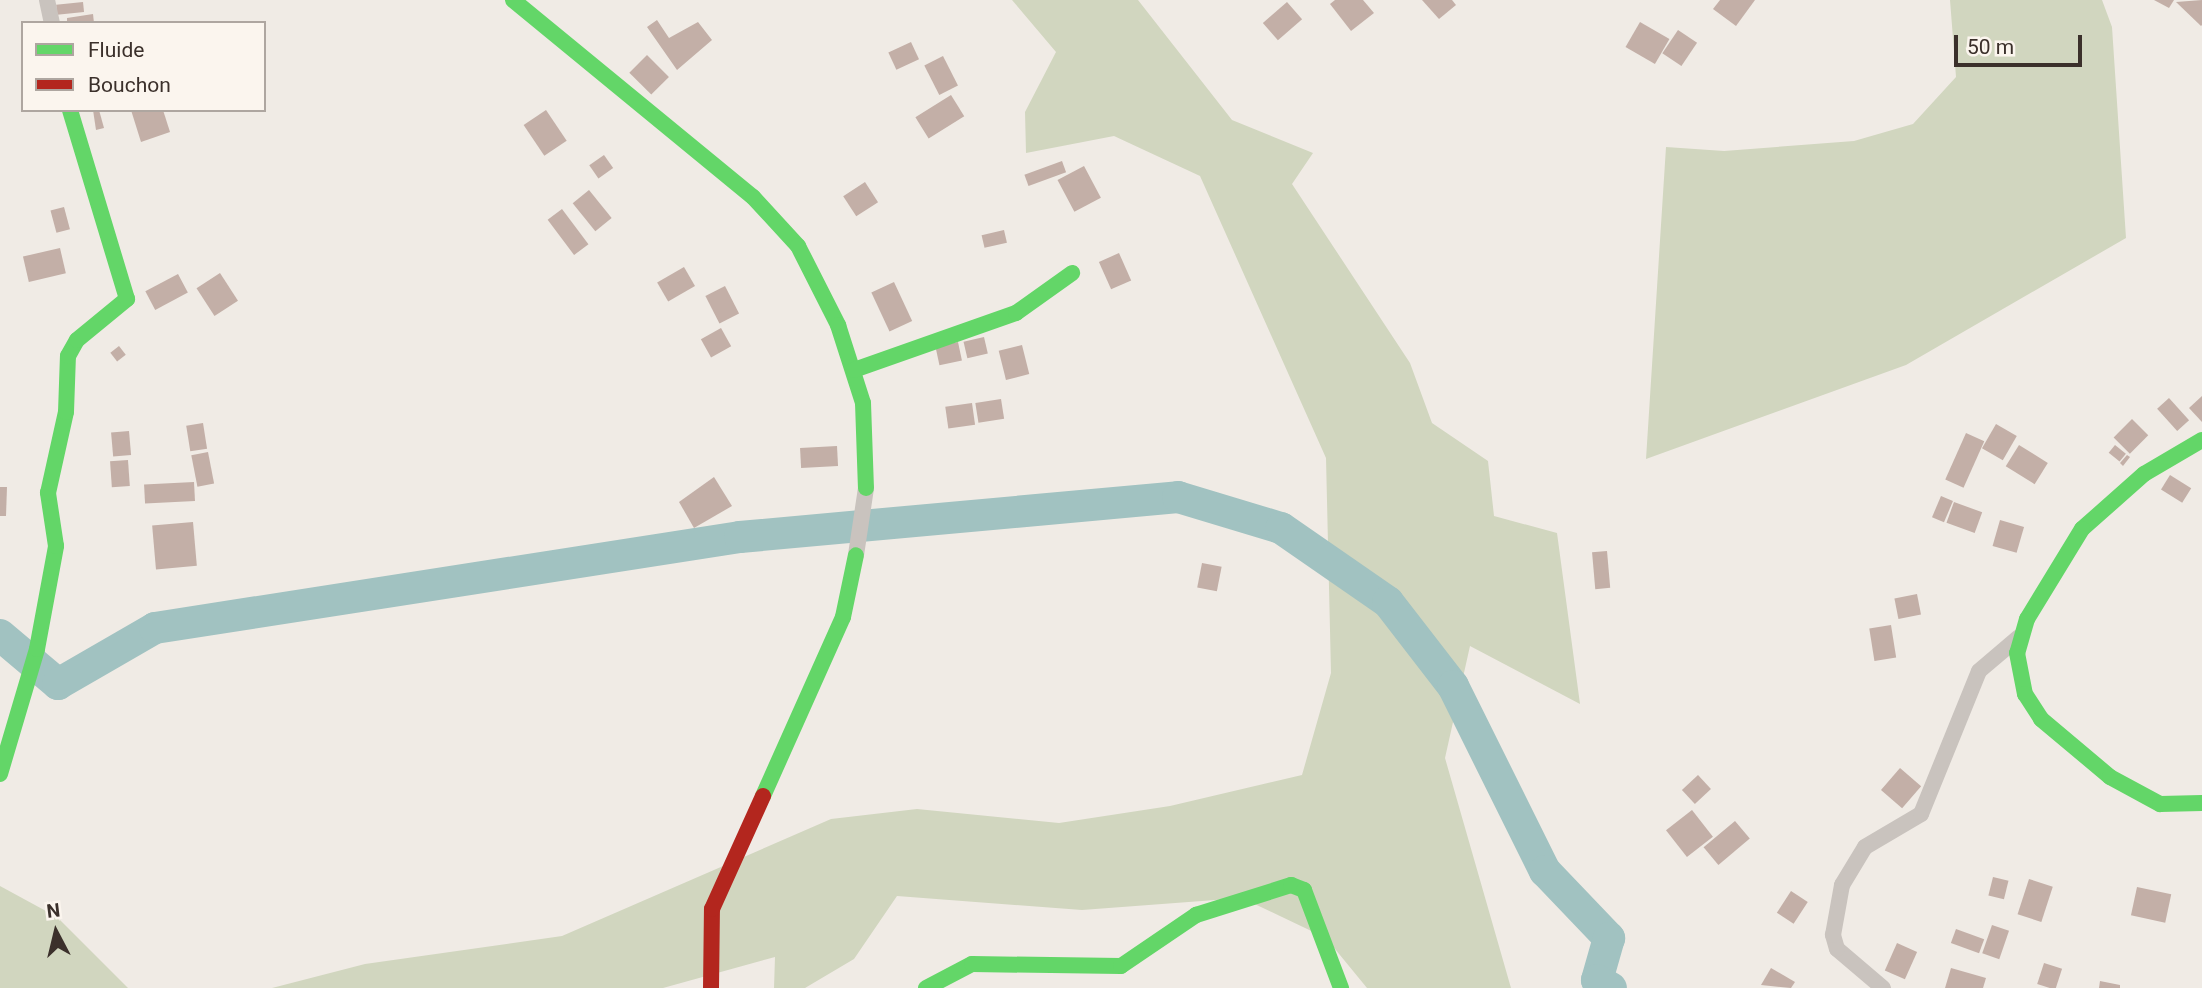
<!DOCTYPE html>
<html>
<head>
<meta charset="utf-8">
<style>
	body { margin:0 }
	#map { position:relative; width:2202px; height:988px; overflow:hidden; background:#f0ebe5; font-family:Roboto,sans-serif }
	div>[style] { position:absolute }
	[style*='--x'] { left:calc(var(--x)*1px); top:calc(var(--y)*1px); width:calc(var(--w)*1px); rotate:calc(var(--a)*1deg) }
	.green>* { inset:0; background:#d1d6bf }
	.river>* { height:32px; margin:-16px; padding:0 16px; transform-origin:16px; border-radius:16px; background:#a1c2c1 }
	.building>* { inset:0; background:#c3afa7; transform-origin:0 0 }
	.street>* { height:16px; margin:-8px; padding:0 8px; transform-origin:8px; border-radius:8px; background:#c9c3be }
	.fast>* { height:16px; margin:-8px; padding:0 8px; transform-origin:8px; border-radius:8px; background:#63d668 }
	.jam>* { height:16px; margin:-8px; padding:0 8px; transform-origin:8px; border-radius:8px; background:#b3261e }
	span { translate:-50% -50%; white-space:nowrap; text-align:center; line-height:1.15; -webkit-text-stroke:5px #fbf5ee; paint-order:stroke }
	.legend { position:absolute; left:21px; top:21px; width:245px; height:91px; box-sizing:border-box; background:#fbf5ee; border:2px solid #aea6a0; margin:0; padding:9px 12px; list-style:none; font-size:21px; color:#3b302b }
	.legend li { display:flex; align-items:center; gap:14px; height:35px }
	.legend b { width:35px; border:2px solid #aea6a0 }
	.north { position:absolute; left:21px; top:897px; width:70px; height:70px; -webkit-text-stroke:5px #fbf5ee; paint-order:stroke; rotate:353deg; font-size:19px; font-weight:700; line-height:28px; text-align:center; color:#3b302b }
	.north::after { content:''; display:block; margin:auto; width:24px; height:32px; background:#3b302b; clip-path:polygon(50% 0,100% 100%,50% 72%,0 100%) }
	.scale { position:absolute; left:1954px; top:35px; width:128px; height:32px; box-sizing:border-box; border:4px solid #3b302b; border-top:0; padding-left:9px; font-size:21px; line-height:24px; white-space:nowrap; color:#3b302b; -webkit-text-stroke:5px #fbf5ee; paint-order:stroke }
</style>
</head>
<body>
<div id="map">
	<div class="green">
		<div style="clip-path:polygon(1012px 0,1138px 0,1232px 120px,1313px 153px,1292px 184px,1410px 363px,1432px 423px,1488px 461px,1494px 516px,1557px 533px,1580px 704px,1470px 646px,1445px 758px,1511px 988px,1367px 988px,1326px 938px,1242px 898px,1082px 910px,897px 896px,854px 959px,805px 988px,774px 988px,775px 957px,663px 988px,272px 988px,365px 964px,562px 936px,831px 819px,917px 809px,1059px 823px,1170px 806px,1302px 775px,1331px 673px,1326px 458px,1200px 176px,1114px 136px,1026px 153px,1025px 112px,1056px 52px)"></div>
		<div style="clip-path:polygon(1950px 0,2102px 0,2112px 27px,2126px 238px,1906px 365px,1646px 459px,1666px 147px,1724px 151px,1854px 141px,1913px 124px,1956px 77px)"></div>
		<div style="clip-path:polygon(0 886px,57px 917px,128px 988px,0 988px)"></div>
	</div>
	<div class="river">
		<div style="--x:0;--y:635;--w:76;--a:40.2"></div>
		<div style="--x:58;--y:684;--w:112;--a:-30"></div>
		<div style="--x:155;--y:628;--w:592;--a:-8.84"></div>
		<div style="--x:740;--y:537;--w:440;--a:-5.2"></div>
		<div style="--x:1178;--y:497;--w:108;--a:16.8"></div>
		<div style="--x:1281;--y:528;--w:130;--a:34.7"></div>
		<div style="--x:1388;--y:602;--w:106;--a:52.3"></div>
		<div style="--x:1453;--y:686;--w:207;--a:63.6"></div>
		<div style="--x:1545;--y:871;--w:93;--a:46.3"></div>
		<div style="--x:1609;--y:938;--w:44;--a:105.9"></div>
		<div style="--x:1597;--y:980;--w:16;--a:30"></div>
	</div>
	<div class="building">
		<div style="clip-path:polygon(1335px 0,1363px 0,1374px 13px,1351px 31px,1330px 4px)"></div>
		<div style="clip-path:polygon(1422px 0,1452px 0,1456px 5px,1439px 19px)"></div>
		<div style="clip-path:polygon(1720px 0,1755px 0,1736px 26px,1713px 9px)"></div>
		<div style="clip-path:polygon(2154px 0,2174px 0,2169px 8px)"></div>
		<div style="clip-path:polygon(2202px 0,2202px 25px,2201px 26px,2176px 2px)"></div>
		<div style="left:83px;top:2px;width:10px;height:27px;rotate:84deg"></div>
		<div style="left:1287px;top:2px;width:23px;height:32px;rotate:49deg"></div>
		<div style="clip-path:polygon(93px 14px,94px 23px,67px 23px,67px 18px)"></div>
		<div style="clip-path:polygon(657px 20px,669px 38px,698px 22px,712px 40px,677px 70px,647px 27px)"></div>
		<div style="left:1640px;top:22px;width:34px;height:29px;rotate:30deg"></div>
		<div style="left:1678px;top:30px;width:23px;height:28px;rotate:34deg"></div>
		<div style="left:911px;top:42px;width:19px;height:25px;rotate:65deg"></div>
		<div style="left:647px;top:55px;width:31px;height:25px;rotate:45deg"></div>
		<div style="left:943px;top:56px;width:33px;height:21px;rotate:63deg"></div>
		<div style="left:951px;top:95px;width:25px;height:42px;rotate:58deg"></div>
		<div style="clip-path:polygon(93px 110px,99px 110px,104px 128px,96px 130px)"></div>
		<div style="clip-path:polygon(131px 110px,163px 110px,170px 132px,141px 142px)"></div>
		<div style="left:546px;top:110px;width:37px;height:27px;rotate:56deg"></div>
		<div style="left:604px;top:155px;width:16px;height:18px;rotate:55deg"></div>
		<div style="left:1062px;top:161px;width:12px;height:40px;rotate:70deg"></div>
		<div style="left:1084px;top:166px;width:36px;height:30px;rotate:62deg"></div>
		<div style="left:865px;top:182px;width:24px;height:26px;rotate:57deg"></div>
		<div style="left:589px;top:190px;width:36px;height:21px;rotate:51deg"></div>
		<div style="left:64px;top:207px;width:23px;height:14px;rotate:75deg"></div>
		<div style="left:562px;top:209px;width:44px;height:18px;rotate:53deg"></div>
		<div style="left:1004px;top:230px;width:13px;height:23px;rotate:77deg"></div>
		<div style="left:60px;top:248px;width:26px;height:38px;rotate:77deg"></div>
		<div style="left:1119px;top:253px;width:30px;height:22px;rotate:66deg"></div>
		<div style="left:684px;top:267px;width:22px;height:31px;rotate:60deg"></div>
		<div style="left:220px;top:273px;width:33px;height:28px;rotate:57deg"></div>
		<div style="left:178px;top:274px;width:21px;height:37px;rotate:62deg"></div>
		<div style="left:894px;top:282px;width:43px;height:25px;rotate:65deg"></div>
		<div style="left:725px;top:286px;width:31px;height:22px;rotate:63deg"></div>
		<div style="left:721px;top:328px;width:21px;height:23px;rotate:61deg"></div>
		<div style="left:984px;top:337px;width:17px;height:21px;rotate:77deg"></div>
		<div style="left:958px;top:342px;width:19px;height:23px;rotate:78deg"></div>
		<div style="left:1022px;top:345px;width:30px;height:24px;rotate:76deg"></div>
		<div style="left:119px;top:346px;width:11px;height:11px;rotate:52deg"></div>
		<div style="clip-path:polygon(2202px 396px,2202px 422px,2189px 408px)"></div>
		<div style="left:2169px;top:398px;width:30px;height:16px;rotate:48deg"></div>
		<div style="left:1001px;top:399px;width:20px;height:26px;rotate:81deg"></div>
		<div style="left:972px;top:403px;width:22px;height:27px;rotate:82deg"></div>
		<div style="left:2132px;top:419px;width:23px;height:26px;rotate:45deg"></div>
		<div style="left:203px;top:423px;width:26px;height:17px;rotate:81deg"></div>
		<div style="left:1996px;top:424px;width:24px;height:28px;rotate:30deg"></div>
		<div style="left:129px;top:431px;width:24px;height:18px;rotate:85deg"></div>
		<div style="left:1966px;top:433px;width:20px;height:51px;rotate:24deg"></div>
		<div style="left:2019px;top:445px;width:34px;height:25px;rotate:32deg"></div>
		<div style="left:2115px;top:445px;width:14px;height:10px;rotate:39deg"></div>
		<div style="left:837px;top:446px;width:20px;height:37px;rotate:87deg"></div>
		<div style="left:208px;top:452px;width:32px;height:17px;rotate:79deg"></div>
		<div style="clip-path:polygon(2127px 455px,2130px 457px,2123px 466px,2120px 463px)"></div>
		<div style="left:128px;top:460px;width:26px;height:18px;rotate:86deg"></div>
		<div style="left:2170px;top:475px;width:25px;height:17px;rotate:32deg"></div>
		<div style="clip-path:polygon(714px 477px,732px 506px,694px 528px,679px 502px)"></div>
		<div style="left:194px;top:482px;width:19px;height:50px;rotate:87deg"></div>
		<div style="clip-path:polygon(0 487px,7px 487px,6px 516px,0 516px)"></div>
		<div style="left:1941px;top:496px;width:13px;height:23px;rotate:23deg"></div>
		<div style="left:1954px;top:502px;width:30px;height:22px;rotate:20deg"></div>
		<div style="left:2000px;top:520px;width:25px;height:27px;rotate:16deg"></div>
		<div style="left:193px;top:522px;width:44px;height:41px;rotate:85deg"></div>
		<div style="left:1607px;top:551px;width:37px;height:15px;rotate:85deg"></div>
		<div style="left:1202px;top:563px;width:20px;height:25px;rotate:11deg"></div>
		<div style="left:1917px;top:594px;width:21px;height:23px;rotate:79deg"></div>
		<div style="left:1891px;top:625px;width:33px;height:22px;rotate:81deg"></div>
		<div style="left:1900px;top:768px;width:28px;height:29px;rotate:41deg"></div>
		<div style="left:1698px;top:775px;width:19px;height:22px;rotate:47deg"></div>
		<div style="left:1692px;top:810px;width:34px;height:33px;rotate:52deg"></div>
		<div style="left:1735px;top:821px;width:23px;height:41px;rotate:50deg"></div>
		<div style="left:1993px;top:877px;width:16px;height:19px;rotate:14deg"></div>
		<div style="left:2029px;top:879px;width:25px;height:37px;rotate:18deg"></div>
		<div style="left:2137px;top:887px;width:35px;height:29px;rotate:12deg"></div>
		<div style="left:1791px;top:891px;width:20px;height:26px;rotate:33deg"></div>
		<div style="left:1992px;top:925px;width:18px;height:30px;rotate:19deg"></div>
		<div style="left:1956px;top:929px;width:30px;height:15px;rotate:20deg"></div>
		<div style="left:1897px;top:943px;width:22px;height:30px;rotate:24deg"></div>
		<div style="left:2044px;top:963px;width:19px;height:22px;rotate:18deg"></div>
		<div style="clip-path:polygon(1771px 968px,1795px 982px,1791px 988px,1761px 985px)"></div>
		<div style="clip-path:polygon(1951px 968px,1986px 978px,1983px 988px,1945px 988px)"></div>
		<div style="clip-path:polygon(2100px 981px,2120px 985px,2120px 988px,2099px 988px)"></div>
	</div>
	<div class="street">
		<div style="--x:47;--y:0;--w:24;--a:78"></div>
		<div style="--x:856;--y:555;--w:68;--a:-81.5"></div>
		<div style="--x:1883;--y:988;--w:60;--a:-139.7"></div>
		<div style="--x:1837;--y:949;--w:15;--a:-106"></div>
		<div style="--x:1833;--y:935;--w:51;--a:-79.8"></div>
		<div style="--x:1842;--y:885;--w:44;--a:-58.8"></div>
		<div style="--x:1865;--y:847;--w:65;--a:-30.5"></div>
		<div style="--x:1921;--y:814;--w:154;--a:-67.9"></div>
		<div style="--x:1979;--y:671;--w:52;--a:-40.4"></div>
	</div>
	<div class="fast">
		<div style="--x:513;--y:0;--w:310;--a:39.4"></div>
		<div style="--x:753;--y:197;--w:67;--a:47.4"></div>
		<div style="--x:798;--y:246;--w:89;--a:63.1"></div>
		<div style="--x:838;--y:325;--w:82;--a:72.2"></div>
		<div style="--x:863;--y:403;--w:85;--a:88"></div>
		<div style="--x:854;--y:370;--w:172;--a:-19.4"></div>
		<div style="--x:1016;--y:313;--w:69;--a:-35.5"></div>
		<div style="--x:2202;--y:440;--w:67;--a:149.6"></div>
		<div style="--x:2144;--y:474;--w:83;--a:138.4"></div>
		<div style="--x:2082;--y:529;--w:105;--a:121.4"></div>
		<div style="--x:2027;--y:619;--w:35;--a:106"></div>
		<div style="--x:2017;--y:653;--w:42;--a:79"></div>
		<div style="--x:2025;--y:694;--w:30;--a:57"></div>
		<div style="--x:2041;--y:719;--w:90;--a:40"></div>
		<div style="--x:2110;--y:777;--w:57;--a:28.4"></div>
		<div style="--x:2160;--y:804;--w:42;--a:-1.4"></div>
		<div style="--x:0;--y:774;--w:130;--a:-73.5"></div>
		<div style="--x:37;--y:649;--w:105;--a:-79.5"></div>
		<div style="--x:56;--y:546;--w:54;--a:-98.6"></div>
		<div style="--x:48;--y:493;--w:83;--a:-77.5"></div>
		<div style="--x:66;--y:412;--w:56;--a:-88"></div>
		<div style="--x:68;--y:356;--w:18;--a:-61"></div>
		<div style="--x:77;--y:340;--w:65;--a:-39.4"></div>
		<div style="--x:127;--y:299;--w:197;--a:-106.8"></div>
		<div style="--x:763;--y:796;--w:196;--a:-65.9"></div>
		<div style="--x:843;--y:617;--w:63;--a:-78.2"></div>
		<div style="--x:926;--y:988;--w:52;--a:-27.6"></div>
		<div style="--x:972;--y:964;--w:149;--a:0.8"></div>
		<div style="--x:1121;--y:966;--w:91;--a:-34.2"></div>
		<div style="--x:1196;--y:915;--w:100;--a:-17.5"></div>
		<div style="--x:1291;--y:885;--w:14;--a:21"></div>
		<div style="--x:1304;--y:890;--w:105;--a:69.3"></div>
	</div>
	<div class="jam">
		<div style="--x:711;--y:988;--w:79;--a:-89.3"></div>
		<div style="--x:712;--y:909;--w:124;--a:-65.7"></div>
	</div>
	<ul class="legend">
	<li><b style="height:9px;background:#63d668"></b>Fluide</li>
	<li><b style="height:9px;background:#b3261e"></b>Bouchon</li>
	</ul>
	<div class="north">N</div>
	<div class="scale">50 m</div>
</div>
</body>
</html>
